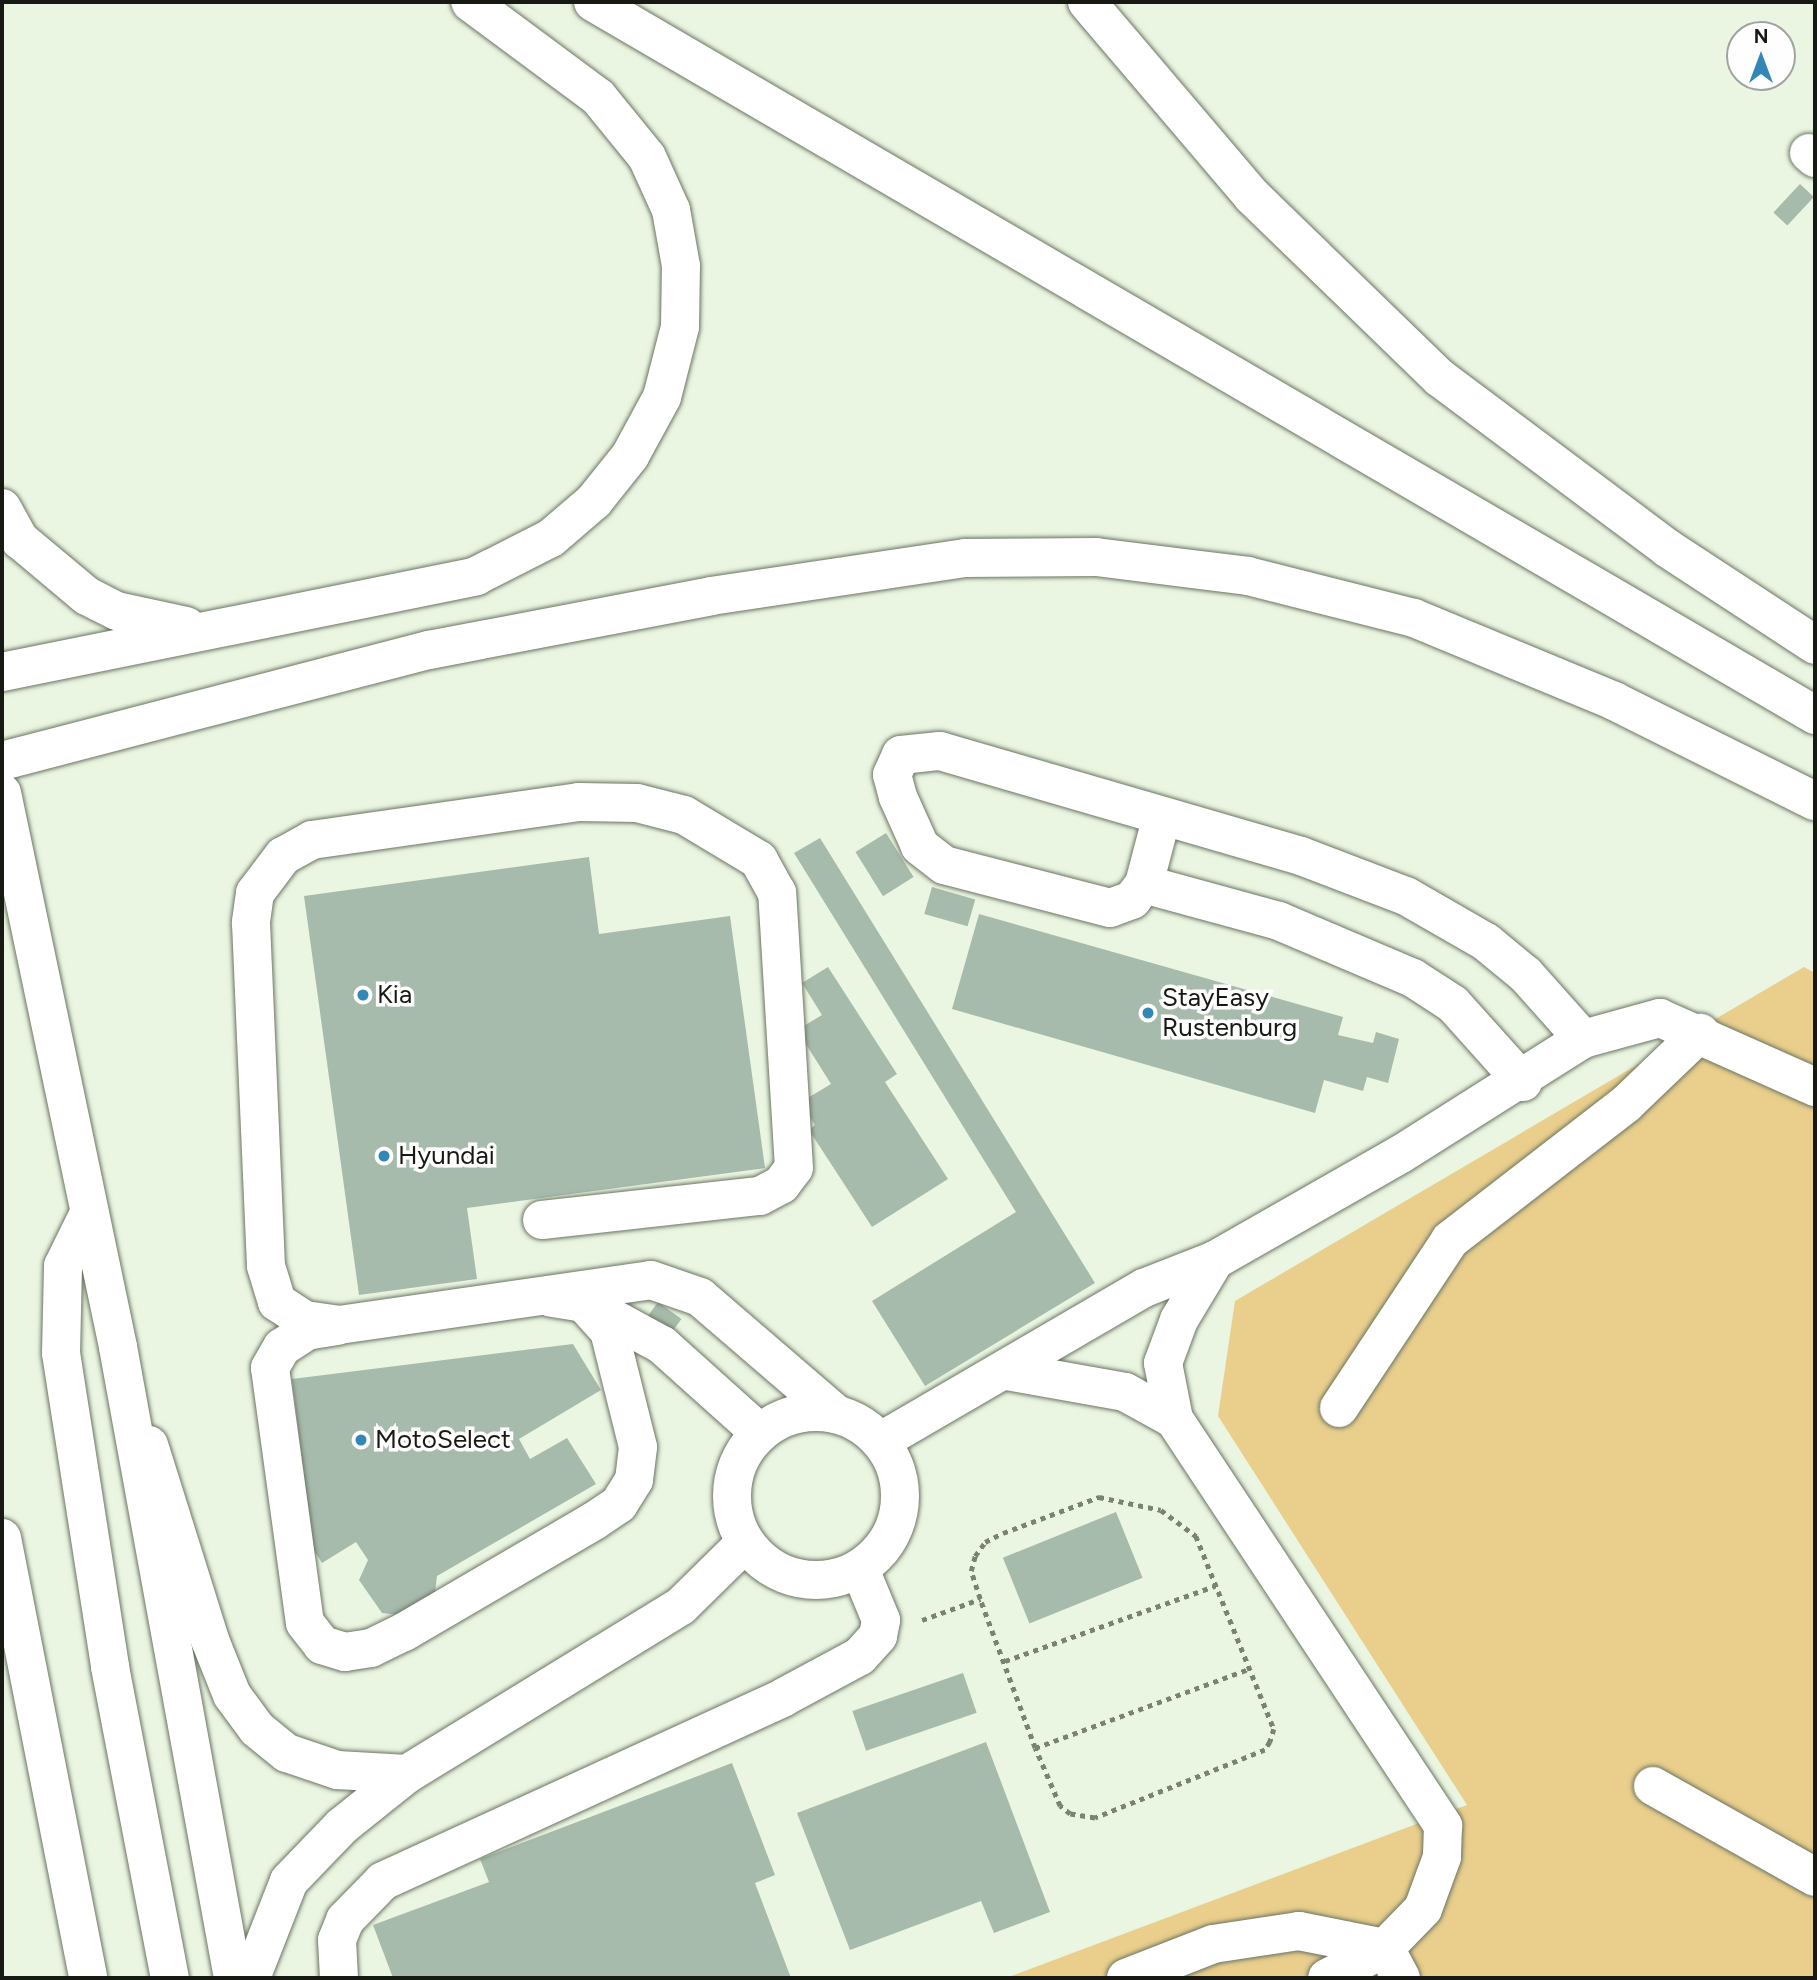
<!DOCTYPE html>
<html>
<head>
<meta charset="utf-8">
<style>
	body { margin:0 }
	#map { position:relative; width:1817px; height:1980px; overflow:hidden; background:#eaf6e1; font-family:Figtree,sans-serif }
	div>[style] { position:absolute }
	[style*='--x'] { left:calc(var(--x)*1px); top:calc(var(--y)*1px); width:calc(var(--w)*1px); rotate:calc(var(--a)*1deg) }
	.green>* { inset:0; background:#e9ce8c }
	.building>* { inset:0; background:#a7bbac; transform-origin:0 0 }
	.path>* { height:4.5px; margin-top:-2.25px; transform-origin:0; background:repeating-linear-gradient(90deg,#7a8274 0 5px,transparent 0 10px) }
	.roads { filter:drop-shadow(0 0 2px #6b7563) drop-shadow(0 0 2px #6b7563) }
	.minor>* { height:38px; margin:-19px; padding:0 19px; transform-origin:19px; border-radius:19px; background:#fff }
	.minor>.ring { margin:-19px; padding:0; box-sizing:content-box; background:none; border:38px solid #fff; border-radius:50% }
	.major>* { height:38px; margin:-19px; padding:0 19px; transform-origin:19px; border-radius:19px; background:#fff }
	.highway>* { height:38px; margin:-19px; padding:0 19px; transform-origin:19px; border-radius:19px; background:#fff }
	.dots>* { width:19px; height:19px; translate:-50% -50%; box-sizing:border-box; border:4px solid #fefefe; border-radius:50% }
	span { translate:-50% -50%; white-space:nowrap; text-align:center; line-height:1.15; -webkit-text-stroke:7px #fefefe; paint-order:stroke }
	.poi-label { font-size:26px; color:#161a13 }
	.left { translate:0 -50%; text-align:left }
	.frame { position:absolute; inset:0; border:4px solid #161a13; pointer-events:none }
	.north { position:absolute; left:1726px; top:21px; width:70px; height:70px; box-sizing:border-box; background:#fefefe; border:2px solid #a1a3a0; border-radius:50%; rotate:0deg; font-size:19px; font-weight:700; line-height:28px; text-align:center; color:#161a13 }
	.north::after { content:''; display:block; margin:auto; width:24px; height:32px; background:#3287b7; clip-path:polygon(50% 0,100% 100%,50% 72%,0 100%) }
</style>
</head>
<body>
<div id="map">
	<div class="green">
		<div style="clip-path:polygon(1804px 967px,1815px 973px,1815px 1978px,1006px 1978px,1467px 1805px,1218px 1416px,1235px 1301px)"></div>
	</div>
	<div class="building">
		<div style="left:1800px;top:184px;width:19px;height:39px;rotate:43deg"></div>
		<div style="left:886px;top:833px;width:52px;height:36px;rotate:58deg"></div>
		<div style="clip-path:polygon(820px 838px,1095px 1283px,925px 1386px,872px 1301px,1016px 1212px,794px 853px)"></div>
		<div style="clip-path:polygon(589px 857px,599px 934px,730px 916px,765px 1168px,467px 1208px,477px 1279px,359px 1295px,304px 896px)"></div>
		<div style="left:932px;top:887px;width:45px;height:28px;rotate:16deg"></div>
		<div style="clip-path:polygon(979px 914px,1343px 1017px,1338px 1035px,1373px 1043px,1376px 1032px,1399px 1039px,1388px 1083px,1367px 1077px,1363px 1091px,1324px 1080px,1315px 1113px,952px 1009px)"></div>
		<div style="clip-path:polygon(828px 967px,897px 1074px,885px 1082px,948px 1179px,872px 1227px,809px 1130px,815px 1125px,801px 1102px,831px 1084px,797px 1030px,822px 1015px,802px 983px)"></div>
		<div style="left:658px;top:1302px;width:29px;height:17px;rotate:36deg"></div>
		<div style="clip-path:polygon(573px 1344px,601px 1390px,519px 1439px,530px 1459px,567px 1438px,596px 1484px,437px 1576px,435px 1592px,400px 1615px,382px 1613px,359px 1580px,368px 1560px,356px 1542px,322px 1563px,313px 1549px,292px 1379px)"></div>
		<div style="left:1116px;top:1512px;width:71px;height:122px;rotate:68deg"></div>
		<div style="left:963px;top:1673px;width:42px;height:117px;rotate:71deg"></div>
		<div style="clip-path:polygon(986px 1742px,1050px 1912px,994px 1933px,981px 1901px,850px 1950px,797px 1813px)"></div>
		<div style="clip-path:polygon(732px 1763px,775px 1875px,755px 1883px,791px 1978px,393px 1978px,373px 1925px,489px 1882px,480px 1859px)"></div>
	</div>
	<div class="path">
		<div style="--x:922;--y:1620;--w:62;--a:-19.9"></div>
		<div style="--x:980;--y:1599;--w:29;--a:-108"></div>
		<div style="--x:971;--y:1571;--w:16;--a:-75"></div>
		<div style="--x:975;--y:1556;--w:17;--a:-54"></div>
		<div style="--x:985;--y:1542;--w:20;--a:-27"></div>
		<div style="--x:1003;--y:1533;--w:103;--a:-20.6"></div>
		<div style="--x:1099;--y:1497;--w:63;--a:11.8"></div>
		<div style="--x:1161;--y:1510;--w:44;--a:36.6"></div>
		<div style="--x:1196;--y:1536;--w:208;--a:68"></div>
		<div style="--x:1274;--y:1729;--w:14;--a:107"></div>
		<div style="--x:1270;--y:1742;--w:9;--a:122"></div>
		<div style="--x:1265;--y:1750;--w:183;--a:158.2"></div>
		<div style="--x:1095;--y:1818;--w:25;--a:-171"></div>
		<div style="--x:1070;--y:1814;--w:13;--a:-141"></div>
		<div style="--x:1060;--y:1806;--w:63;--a:-113.3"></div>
		<div style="--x:1035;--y:1748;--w:159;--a:-110.3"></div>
		<div style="--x:1005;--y:1661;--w:223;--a:-19.7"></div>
		<div style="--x:1035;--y:1748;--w:227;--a:-20.3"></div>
	</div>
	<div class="roads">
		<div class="minor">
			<div style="--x:1809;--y:153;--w:8;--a:40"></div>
			<div style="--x:1144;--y:884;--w:70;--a:-75.2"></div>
			<div style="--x:1523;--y:1082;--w:105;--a:-131.9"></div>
			<div style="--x:1453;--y:1004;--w:48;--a:-147"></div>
			<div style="--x:1413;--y:978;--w:146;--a:-157"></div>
			<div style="--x:1279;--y:921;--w:140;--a:-164.7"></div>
			<div style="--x:1144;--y:884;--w:20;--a:127"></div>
			<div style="--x:1132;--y:900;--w:23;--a:160"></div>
			<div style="--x:1110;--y:908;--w:171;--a:-165.5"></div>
			<div style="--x:944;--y:865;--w:31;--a:-142"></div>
			<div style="--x:920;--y:846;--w:54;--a:-114.2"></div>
			<div style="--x:898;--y:797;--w:23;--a:-105"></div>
			<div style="--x:892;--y:775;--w:22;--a:-66"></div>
			<div style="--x:901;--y:755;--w:39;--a:-6"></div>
			<div style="--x:940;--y:751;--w:376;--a:16.2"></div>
			<div style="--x:1301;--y:856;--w:112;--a:20.9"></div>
			<div style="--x:1406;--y:896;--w:92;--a:29.9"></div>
			<div style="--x:1486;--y:942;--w:52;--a:39.5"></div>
			<div style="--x:1526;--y:975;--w:86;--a:48.3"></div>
			<div style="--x:542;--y:1220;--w:219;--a:-6.3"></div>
			<div style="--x:760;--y:1196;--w:24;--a:-28"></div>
			<div style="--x:781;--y:1185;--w:21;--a:-53"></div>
			<div style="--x:794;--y:1168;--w:276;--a:-93.5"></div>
			<div style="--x:777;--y:893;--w:38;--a:-119"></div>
			<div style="--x:759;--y:860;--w:87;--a:-149"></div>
			<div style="--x:684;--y:815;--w:49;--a:-165.7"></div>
			<div style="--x:637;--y:803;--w:58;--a:-179"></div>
			<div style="--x:579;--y:802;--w:270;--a:171.9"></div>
			<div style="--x:312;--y:840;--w:33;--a:151"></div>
			<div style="--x:283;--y:856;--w:46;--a:127.1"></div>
			<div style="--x:255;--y:893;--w:30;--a:98"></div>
			<div style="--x:251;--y:923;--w:343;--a:87.5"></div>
			<div style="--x:266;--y:1266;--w:38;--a:73"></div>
			<div style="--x:277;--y:1302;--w:33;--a:33"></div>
			<div style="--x:305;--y:1320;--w:34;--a:8"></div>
			<div style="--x:339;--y:1325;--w:315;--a:-8.2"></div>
			<div style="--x:651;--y:1280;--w:52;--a:19.1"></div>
			<div style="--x:700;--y:1297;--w:179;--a:40.7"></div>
			<div style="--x:1215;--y:1260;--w:70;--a:121"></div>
			<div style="--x:1179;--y:1320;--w:46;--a:110.4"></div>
			<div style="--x:1163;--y:1363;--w:57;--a:78.9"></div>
			<div style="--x:1174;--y:1419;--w:488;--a:56.5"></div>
			<div style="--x:1443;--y:1826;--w:31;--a:92"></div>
			<div style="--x:1442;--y:1857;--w:55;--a:110.1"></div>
			<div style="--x:1423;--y:1909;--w:54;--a:134.3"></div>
			<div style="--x:1385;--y:1948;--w:65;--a:152.7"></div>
			<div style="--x:592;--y:1307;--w:80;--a:28.5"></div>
			<div style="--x:662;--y:1345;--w:132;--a:41.9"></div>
			<div style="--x:337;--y:1326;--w:30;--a:171"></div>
			<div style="--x:307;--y:1331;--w:30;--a:147"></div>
			<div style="--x:282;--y:1347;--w:24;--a:120"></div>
			<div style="--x:270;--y:1368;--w:257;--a:82.2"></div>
			<div style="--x:305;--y:1623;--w:28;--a:52"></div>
			<div style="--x:322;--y:1645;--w:24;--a:17"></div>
			<div style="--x:345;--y:1652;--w:26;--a:-9"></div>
			<div style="--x:371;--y:1648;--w:37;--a:-26"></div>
			<div style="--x:404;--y:1632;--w:220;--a:-30.3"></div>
			<div style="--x:594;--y:1521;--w:30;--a:-34"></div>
			<div style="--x:619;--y:1504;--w:28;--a:-58"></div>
			<div style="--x:634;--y:1480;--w:33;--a:-83"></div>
			<div style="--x:638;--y:1447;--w:120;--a:-104"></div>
			<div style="--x:609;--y:1331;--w:38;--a:-132"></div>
			<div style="--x:584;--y:1303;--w:33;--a:-171"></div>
			<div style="--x:1007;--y:1371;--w:120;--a:10.1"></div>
			<div style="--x:1125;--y:1392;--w:56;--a:28.9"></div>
			<div style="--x:1339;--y:1408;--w:201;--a:-56.5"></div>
			<div style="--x:1450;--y:1240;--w:222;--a:-37.7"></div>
			<div style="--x:1626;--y:1104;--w:103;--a:-43.8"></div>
			<div class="ring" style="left:732px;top:1412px;width:130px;height:130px"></div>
			<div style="--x:881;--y:1441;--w:304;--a:-30.2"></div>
			<div style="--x:1144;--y:1288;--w:76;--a:-21.5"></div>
			<div style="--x:1215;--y:1260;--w:214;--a:-29.7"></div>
			<div style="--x:1401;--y:1154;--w:215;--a:-32.3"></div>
			<div style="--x:1583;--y:1039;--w:80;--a:-15.3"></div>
			<div style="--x:1660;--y:1018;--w:170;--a:24"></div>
			<div style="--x:149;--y:1445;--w:204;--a:72.6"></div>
			<div style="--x:210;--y:1640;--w:59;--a:68.2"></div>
			<div style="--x:232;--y:1695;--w:42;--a:53.7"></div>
			<div style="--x:257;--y:1729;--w:38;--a:39"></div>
			<div style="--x:287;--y:1753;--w:53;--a:18.8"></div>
			<div style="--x:337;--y:1770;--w:70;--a:3.3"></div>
			<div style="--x:1653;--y:1786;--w:186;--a:29.3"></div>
			<div style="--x:251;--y:1978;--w:104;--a:-68.6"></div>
			<div style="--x:289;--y:1881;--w:76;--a:-46.1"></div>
			<div style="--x:342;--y:1826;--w:83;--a:-38.7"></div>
			<div style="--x:407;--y:1774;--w:321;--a:-31.5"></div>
			<div style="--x:681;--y:1606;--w:90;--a:-44.5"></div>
			<div style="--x:339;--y:1978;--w:38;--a:-93"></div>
			<div style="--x:337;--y:1940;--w:22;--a:-68"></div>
			<div style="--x:345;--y:1920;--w:54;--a:-45.7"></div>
			<div style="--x:383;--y:1881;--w:441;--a:-24.6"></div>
			<div style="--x:784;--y:1697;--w:86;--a:-28.3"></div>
			<div style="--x:860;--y:1656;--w:27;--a:-48"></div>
			<div style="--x:878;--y:1636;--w:16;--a:-79"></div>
			<div style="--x:881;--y:1620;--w:55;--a:-112.4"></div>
			<div style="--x:1126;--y:1978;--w:93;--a:-21.3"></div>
			<div style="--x:1213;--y:1944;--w:87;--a:-8.6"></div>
			<div style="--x:1299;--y:1931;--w:88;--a:11.2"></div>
			<div style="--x:1385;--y:1948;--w:34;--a:62"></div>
		</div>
		<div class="major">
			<div style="--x:2;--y:793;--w:566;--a:78.17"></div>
			<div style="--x:118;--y:1347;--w:641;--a:79.67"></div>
			<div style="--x:89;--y:1213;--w:59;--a:116.1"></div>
			<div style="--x:63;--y:1266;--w:87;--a:91.3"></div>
			<div style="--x:61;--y:1353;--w:318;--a:81.1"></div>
			<div style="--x:110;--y:1667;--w:317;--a:79.1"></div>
			<div style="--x:2;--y:1538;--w:448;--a:78.9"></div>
		</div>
		<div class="highway">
			<div style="--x:593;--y:2;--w:1415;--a:30.26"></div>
			<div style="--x:1087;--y:2;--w:255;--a:49.6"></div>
			<div style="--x:1252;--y:196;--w:262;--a:44.1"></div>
			<div style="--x:1440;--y:378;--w:284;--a:36.8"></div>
			<div style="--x:1667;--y:548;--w:177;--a:33.2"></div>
			<div style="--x:2;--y:508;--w:37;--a:61"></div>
			<div style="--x:20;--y:540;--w:87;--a:39.9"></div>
			<div style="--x:87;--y:596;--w:34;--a:27"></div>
			<div style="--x:117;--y:611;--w:71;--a:12.3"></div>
			<div style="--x:2;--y:672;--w:484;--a:-11.4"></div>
			<div style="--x:476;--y:576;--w:84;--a:-26.9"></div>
			<div style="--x:551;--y:538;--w:57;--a:-40.7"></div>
			<div style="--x:594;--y:501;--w:58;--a:-51.3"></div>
			<div style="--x:630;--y:456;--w:67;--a:-61.5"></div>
			<div style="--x:662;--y:397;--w:72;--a:-75.6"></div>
			<div style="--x:680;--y:327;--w:61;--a:-89.1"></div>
			<div style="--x:681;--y:266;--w:57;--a:-100.1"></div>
			<div style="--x:671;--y:210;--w:58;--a:-114.4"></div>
			<div style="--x:647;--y:157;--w:77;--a:-129.2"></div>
			<div style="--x:598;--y:97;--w:159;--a:-143.4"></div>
			<div style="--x:2;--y:761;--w:441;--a:-14.6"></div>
			<div style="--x:429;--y:650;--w:287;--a:-10.8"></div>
			<div style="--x:711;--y:596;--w:257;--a:-8.5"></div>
			<div style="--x:965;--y:558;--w:131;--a:-0.4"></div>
			<div style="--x:1096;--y:557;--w:153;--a:7.1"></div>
			<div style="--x:1248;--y:576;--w:171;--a:14.2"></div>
			<div style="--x:1414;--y:618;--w:217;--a:22.5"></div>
			<div style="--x:1614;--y:701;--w:225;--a:26.5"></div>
		</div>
	</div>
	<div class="dots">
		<div style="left:363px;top:995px;background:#3287b7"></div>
		<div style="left:1148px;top:1013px;background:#3287b7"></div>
		<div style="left:384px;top:1156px;background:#3287b7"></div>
		<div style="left:361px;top:1440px;background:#3287b7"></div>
	</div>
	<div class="poi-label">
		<span class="left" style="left:377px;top:995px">Kia</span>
		<span class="left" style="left:1162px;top:1013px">StayEasy<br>Rustenburg</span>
		<span class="left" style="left:398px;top:1156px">Hyundai</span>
		<span class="left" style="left:375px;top:1440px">MotoSelect</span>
	</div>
	<div class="frame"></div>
	<div class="north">N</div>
</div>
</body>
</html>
